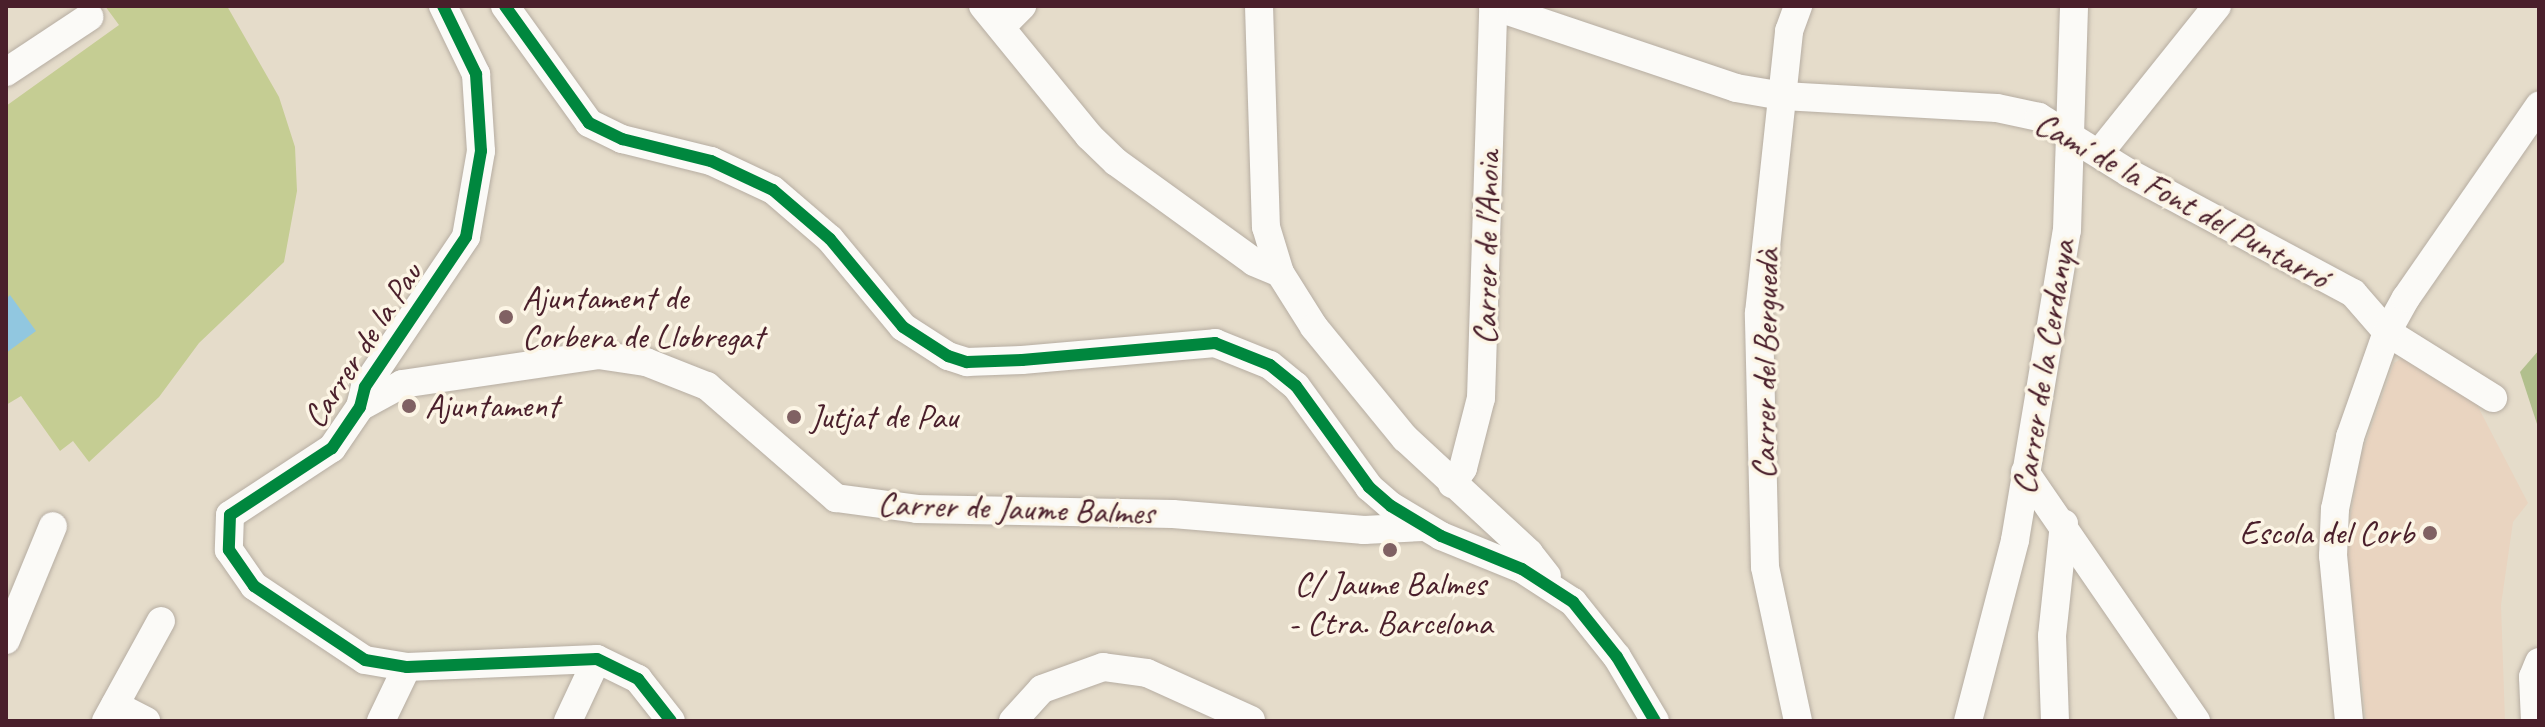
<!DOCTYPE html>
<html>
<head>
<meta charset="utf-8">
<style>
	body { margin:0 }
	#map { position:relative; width:2545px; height:727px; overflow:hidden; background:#e5dcca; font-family:Caveat,sans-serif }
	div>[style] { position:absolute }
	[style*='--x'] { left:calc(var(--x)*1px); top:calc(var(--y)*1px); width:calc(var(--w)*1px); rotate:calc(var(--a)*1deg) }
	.built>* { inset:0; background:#e9d4c0 }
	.green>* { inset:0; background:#c5cd93 }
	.forest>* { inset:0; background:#b1bf8d }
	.water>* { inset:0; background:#91c7e0 }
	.roads { filter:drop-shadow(0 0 2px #b6ada2) drop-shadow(0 0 2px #b6ada2) }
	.minor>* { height:28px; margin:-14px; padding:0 14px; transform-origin:14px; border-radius:14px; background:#fbfaf7 }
	.cycleway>* { height:12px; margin:-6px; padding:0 6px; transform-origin:6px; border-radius:6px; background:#00873e }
	.dots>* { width:22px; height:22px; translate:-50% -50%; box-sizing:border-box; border:4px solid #fcf5e5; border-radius:50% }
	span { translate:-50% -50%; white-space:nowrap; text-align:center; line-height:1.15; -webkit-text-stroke:7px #fcf5e5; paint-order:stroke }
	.street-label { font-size:34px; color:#4a1f2b }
	.poi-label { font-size:34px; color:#4a1f2b }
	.left { translate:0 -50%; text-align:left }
	.right { translate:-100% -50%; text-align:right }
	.frame { position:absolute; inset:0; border:8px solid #4a1f2b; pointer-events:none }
</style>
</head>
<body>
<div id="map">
	<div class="built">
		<div style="clip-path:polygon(2402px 358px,2475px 401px,2528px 503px,2513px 522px,2501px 605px,2505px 721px,2366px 721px,2346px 543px,2361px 456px,2394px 363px)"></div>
	</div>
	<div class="green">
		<div style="clip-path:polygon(105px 6px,227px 6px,279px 97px,295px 147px,297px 191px,284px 262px,199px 343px,159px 397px,89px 462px,73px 441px,60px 451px,21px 396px,6px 405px,6px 106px,119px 25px)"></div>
	</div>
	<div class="forest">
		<div style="clip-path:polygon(2539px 350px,2539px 430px,2520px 372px)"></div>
	</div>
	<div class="water">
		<div style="clip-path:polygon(10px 295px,36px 331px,6px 353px,6px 299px)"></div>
	</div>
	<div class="roads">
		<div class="minor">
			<div style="--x:443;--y:6;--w:76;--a:64.1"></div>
			<div style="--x:476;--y:74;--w:77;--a:86.3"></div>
			<div style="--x:481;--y:151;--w:87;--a:99.9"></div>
			<div style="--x:466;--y:237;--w:181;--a:124"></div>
			<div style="--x:365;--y:387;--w:21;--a:104"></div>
			<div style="--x:360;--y:407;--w:50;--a:124.3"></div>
			<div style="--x:332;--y:448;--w:122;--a:146.7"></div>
			<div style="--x:230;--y:515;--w:35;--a:92"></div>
			<div style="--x:229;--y:550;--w:44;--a:55.2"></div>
			<div style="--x:254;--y:586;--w:133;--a:33.7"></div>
			<div style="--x:365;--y:660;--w:43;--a:9.5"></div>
			<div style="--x:407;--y:667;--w:190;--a:-2.4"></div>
			<div style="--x:597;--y:659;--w:46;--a:26"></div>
			<div style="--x:638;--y:679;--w:53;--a:51.8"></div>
			<div style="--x:505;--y:6;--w:144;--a:54.3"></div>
			<div style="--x:589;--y:123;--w:37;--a:26"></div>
			<div style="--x:622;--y:139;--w:92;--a:13.9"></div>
			<div style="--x:711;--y:161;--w:68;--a:25.1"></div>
			<div style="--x:773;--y:190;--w:75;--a:40.7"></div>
			<div style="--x:830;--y:239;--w:114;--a:50.3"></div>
			<div style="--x:903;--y:327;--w:54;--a:32.8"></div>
			<div style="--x:948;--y:356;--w:20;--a:18"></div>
			<div style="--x:967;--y:362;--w:55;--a:-2.1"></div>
			<div style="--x:1022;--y:360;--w:194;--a:-5"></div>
			<div style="--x:1215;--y:343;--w:59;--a:21.8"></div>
			<div style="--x:1270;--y:365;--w:33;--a:39"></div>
			<div style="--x:1296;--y:386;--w:125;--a:54.1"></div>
			<div style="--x:1369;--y:487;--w:29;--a:41"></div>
			<div style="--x:1391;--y:506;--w:58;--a:31"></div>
			<div style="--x:1441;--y:536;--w:87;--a:22.2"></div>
			<div style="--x:1522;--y:569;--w:61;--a:32.9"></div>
			<div style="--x:1573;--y:602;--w:70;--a:51.3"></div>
			<div style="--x:1617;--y:657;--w:74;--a:59.3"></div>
			<div style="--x:983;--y:6;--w:168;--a:50.8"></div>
			<div style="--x:1089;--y:136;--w:37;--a:44"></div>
			<div style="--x:1116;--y:162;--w:170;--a:35.9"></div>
			<div style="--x:1254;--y:262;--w:28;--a:23"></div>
			<div style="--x:1259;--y:6;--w:221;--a:88.2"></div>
			<div style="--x:1266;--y:227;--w:48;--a:73.1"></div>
			<div style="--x:1280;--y:273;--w:64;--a:57.8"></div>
			<div style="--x:1314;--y:327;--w:144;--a:50.7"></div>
			<div style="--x:1405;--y:438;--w:169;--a:42.8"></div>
			<div style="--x:1529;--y:553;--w:29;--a:52"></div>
			<div style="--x:1493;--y:6;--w:256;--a:18.6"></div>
			<div style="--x:1736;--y:88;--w:48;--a:9.7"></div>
			<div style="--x:1783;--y:96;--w:214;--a:3.2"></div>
			<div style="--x:1997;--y:108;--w:43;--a:12.1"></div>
			<div style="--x:2039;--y:117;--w:106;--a:31.9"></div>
			<div style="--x:2129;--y:173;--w:254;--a:28.2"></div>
			<div style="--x:2353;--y:293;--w:52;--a:48.9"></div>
			<div style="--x:2387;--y:332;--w:125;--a:31.9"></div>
			<div style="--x:1001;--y:27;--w:30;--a:-45"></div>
			<div style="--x:6;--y:72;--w:100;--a:-33.5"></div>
			<div style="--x:2100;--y:152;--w:187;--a:-51.3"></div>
			<div style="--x:360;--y:407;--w:48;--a:-28.7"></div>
			<div style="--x:402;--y:384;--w:198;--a:-8.4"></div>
			<div style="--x:598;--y:355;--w:49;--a:8.3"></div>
			<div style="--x:646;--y:362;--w:66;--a:21.5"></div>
			<div style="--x:707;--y:386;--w:171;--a:41"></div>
			<div style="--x:836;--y:498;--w:82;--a:7.7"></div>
			<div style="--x:917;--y:509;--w:256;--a:1.1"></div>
			<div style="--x:1173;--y:514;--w:192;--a:4.8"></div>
			<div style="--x:1364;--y:530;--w:59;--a:-2.9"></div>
			<div style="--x:2025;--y:472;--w:302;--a:55.5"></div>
			<div style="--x:1452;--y:484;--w:19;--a:-55"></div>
			<div style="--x:1463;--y:468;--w:72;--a:-75.6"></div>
			<div style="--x:1481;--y:398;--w:392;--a:-88.2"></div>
			<div style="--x:6;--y:640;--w:123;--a:-67.6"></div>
			<div style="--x:115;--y:705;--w:35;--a:27"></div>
			<div style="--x:106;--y:721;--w:114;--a:-61.2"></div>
			<div style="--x:381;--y:721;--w:60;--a:-64.3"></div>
			<div style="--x:568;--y:721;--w:68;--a:-64.9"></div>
			<div style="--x:1013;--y:721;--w:43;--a:-47.8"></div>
			<div style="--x:1042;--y:689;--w:65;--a:-19.8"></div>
			<div style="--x:1103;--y:667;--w:44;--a:7.8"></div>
			<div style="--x:1147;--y:673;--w:114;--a:24.3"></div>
			<div style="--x:1798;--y:721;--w:157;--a:-102.1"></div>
			<div style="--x:1765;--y:567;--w:254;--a:-91.4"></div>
			<div style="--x:1759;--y:313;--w:284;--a:-83.9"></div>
			<div style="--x:1789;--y:31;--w:27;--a:-70"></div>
			<div style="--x:1968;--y:721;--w:187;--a:-75.4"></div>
			<div style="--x:2015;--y:540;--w:314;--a:-80.5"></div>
			<div style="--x:2067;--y:230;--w:224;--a:-88.2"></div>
			<div style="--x:2055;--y:721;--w:85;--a:-92"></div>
			<div style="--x:2052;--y:636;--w:113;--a:-83.9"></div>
			<div style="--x:2349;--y:721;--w:166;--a:-95.5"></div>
			<div style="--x:2333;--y:556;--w:47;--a:-87.6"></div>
			<div style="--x:2335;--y:509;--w:74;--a:-78.2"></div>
			<div style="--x:2350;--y:437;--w:111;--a:-70.6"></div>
			<div style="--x:2387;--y:332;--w:39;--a:-61"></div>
			<div style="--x:2406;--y:298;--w:234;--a:-55.3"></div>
			<div style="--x:2535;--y:721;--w:44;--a:-92.6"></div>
			<div style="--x:2533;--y:677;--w:16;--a:-68"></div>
		</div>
	</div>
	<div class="cycleway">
		<div style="--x:443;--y:6;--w:76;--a:64.1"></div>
		<div style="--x:476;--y:74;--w:77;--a:86.3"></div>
		<div style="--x:481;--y:151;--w:87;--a:99.9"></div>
		<div style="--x:466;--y:237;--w:181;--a:124"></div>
		<div style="--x:365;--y:387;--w:21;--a:104"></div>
		<div style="--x:360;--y:407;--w:50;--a:124.3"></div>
		<div style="--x:332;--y:448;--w:122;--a:146.7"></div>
		<div style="--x:230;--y:515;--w:35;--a:92"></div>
		<div style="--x:229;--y:550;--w:44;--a:55.2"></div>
		<div style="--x:254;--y:586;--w:133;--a:33.7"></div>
		<div style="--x:365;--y:660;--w:43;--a:9.5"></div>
		<div style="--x:407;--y:667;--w:190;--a:-2.4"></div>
		<div style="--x:597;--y:659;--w:46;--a:26"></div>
		<div style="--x:638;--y:679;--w:53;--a:51.8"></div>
		<div style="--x:505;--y:6;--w:144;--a:54.3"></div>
		<div style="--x:589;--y:123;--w:37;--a:26"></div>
		<div style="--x:622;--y:139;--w:92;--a:13.9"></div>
		<div style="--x:711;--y:161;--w:68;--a:25.1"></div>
		<div style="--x:773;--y:190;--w:75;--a:40.7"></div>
		<div style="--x:830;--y:239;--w:114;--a:50.3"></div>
		<div style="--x:903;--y:327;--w:54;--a:32.8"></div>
		<div style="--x:948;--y:356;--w:20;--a:18"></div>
		<div style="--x:967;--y:362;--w:55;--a:-2.1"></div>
		<div style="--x:1022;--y:360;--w:194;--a:-5"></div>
		<div style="--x:1215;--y:343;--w:59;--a:21.8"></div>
		<div style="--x:1270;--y:365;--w:33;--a:39"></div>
		<div style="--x:1296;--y:386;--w:125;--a:54.1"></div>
		<div style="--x:1369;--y:487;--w:29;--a:41"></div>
		<div style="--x:1391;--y:506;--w:58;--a:31"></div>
		<div style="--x:1441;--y:536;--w:87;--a:22.2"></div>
		<div style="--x:1522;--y:569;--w:61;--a:32.9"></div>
		<div style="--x:1573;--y:602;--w:70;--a:51.3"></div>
		<div style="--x:1617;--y:657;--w:74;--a:59.3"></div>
	</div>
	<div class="dots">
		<div style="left:506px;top:317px;background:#806163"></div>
		<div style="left:409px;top:406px;background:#806163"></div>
		<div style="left:794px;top:417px;background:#806163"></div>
		<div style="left:2430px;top:533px;background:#806163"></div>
		<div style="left:1390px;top:550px;background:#806163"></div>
	</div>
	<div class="street-label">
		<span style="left:2182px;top:200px;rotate:29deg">Camí de la Font del Puntarró</span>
		<span style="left:1486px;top:248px;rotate:-89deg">Carrer de l'Anoia</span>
		<span style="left:362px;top:345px;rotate:-57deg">Carrer de la Pau</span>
		<span style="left:1765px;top:364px;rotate:-89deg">Carrer del Berguedà</span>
		<span style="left:2043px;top:367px;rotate:-81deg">Carrer de la Cerdanya</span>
		<span style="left:1016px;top:508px;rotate:2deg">Carrer de Jaume Balmes</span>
	</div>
	<div class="poi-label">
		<span class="left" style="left:522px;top:317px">Ajuntament de<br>Corbera de Llobregat</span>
		<span class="left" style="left:425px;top:406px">Ajuntament</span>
		<span class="left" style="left:810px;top:417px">Jutjat de Pau</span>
		<span class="right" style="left:2414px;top:533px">Escola del Corb</span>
		<span style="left:1390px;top:603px">C/ Jaume Balmes<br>- Ctra. Barcelona</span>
	</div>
	<div class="frame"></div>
</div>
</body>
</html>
